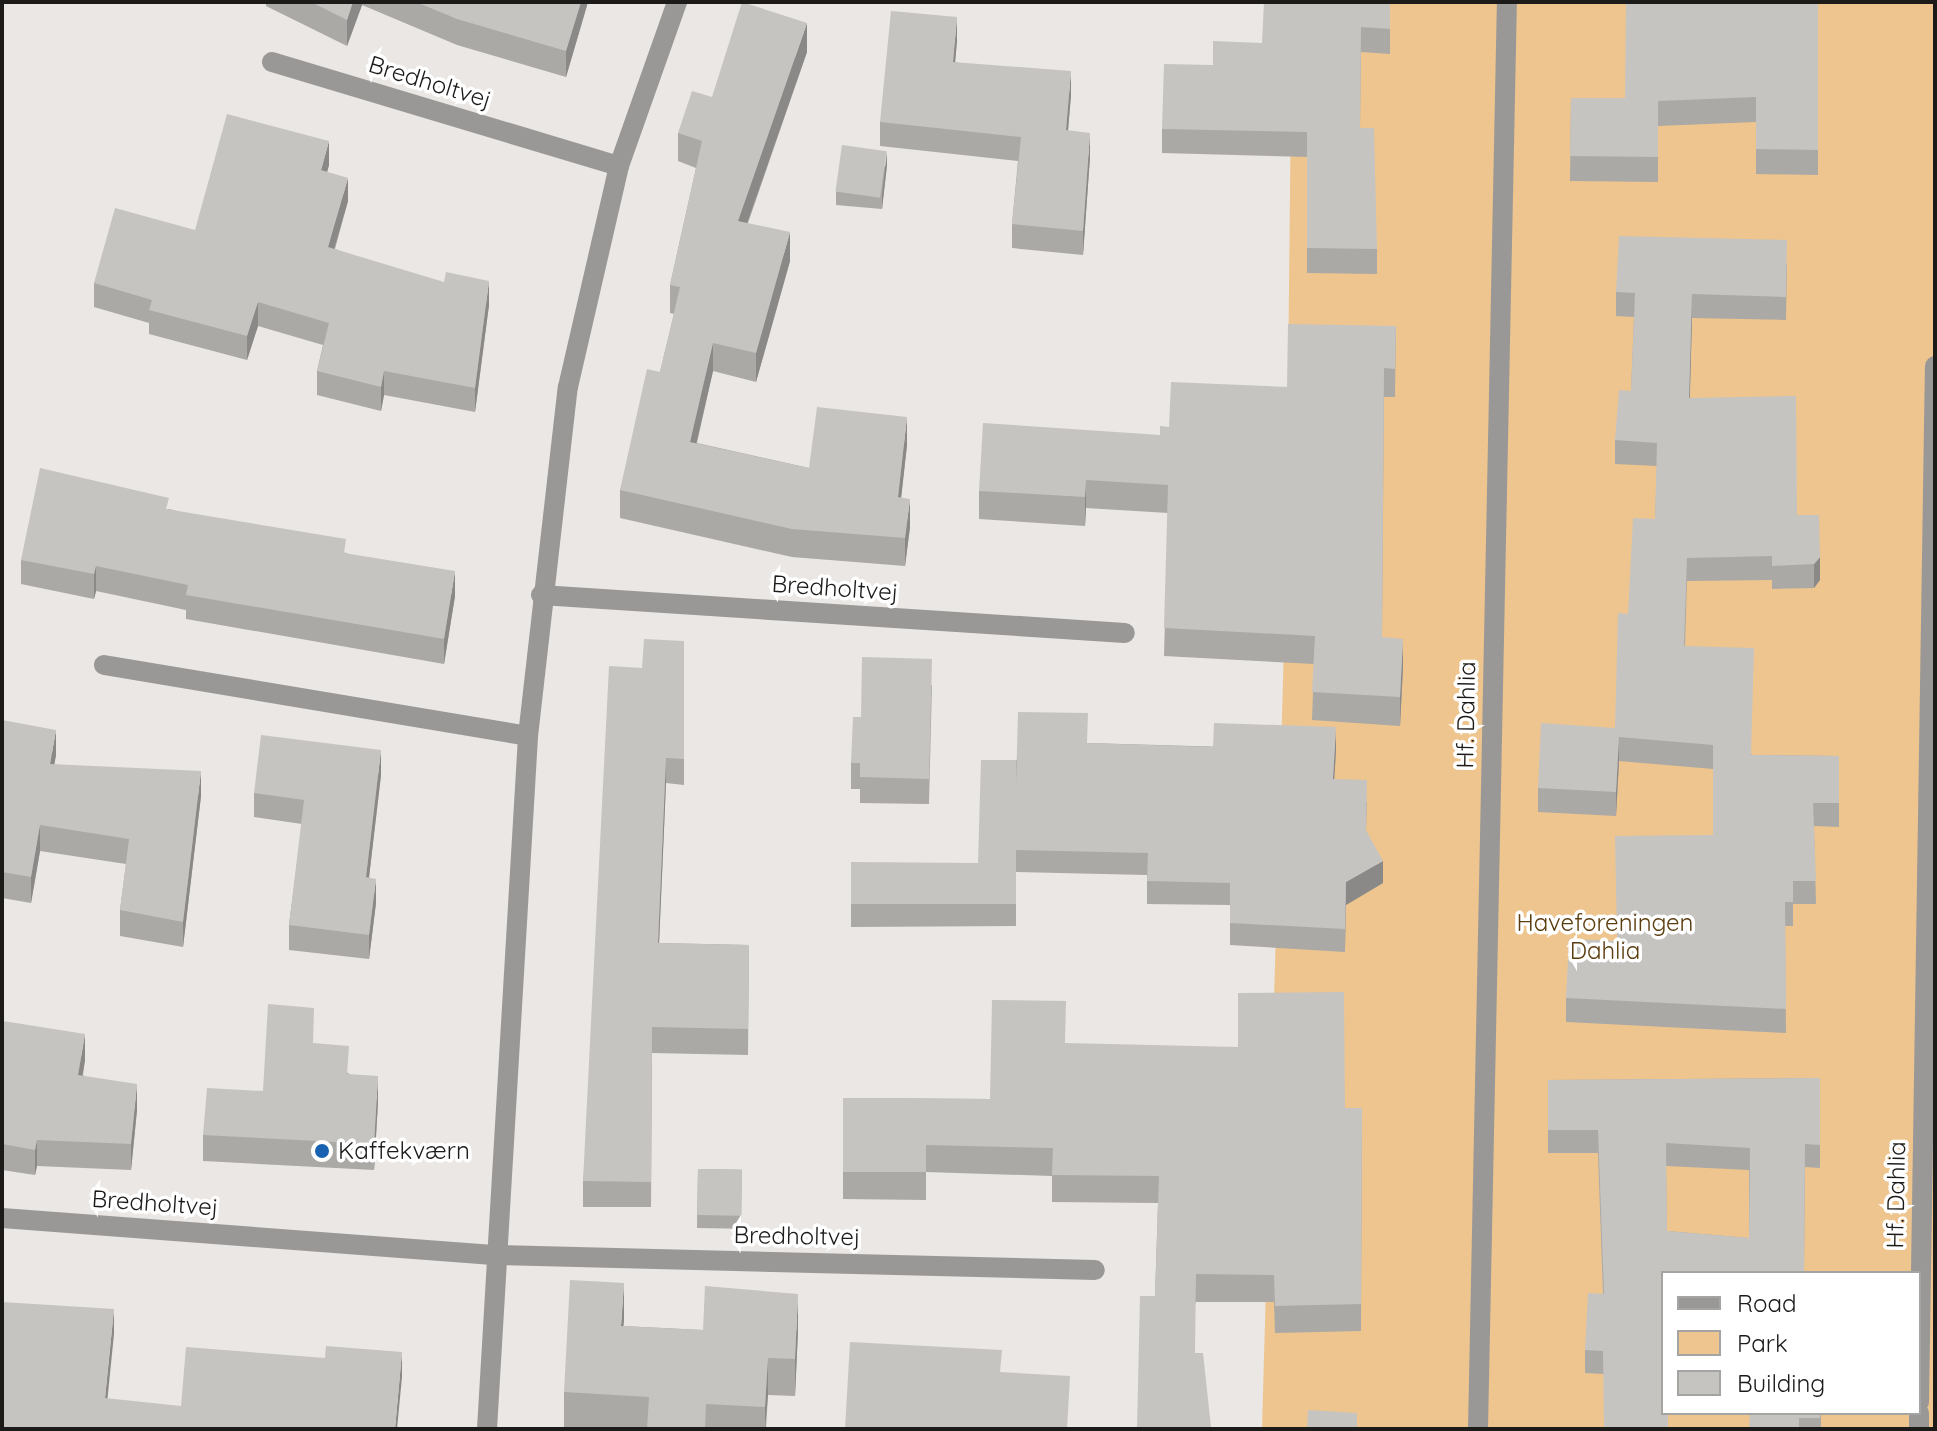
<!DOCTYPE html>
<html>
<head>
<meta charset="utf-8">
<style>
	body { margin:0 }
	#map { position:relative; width:1937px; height:1431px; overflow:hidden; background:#eae7e4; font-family:Quicksand,sans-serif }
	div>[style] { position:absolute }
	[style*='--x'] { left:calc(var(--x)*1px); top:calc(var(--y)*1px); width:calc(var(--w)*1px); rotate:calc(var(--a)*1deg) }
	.green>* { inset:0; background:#eec58e }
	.minor>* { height:20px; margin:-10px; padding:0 10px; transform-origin:10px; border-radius:10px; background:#999896 }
	.wall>* { inset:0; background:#aaa9a6; transform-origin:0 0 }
	.shaded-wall>* { inset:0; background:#8b8987 }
	.building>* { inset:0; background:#c6c4c1; transform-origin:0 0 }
	.dots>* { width:22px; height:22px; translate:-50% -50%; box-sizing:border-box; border:4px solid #fff; border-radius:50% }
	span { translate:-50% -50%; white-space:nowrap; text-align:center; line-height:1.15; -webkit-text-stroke:7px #fff; paint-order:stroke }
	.street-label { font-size:24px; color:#1c1b1a }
	.park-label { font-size:24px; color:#5b3d0f }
	.poi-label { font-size:24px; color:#1c1b1a }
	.left { translate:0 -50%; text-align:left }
	.frame { position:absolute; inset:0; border:4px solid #1c1b1a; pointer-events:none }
	.legend { position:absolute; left:1661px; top:1271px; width:260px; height:144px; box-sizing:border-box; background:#fff; border:2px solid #a4a4a3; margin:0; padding:10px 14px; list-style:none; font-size:24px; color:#1c1b1a }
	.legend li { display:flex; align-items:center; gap:16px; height:40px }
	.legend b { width:40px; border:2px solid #a4a4a3 }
</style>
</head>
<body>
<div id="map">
	<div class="green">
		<div style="clip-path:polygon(evenodd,1292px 2px,1935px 2px,1935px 1429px,1262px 1429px,1286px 573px,1292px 2px,1663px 1273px,1919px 1273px,1919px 1413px,1663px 1413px,1663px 1273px)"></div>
	</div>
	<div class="minor">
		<div style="--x:272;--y:62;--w:362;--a:16.7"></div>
		<div style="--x:541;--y:595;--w:585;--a:3.72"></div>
		<div style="--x:104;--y:665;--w:430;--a:9.5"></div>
		<div style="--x:2;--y:1218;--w:496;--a:4.3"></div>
		<div style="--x:497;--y:1255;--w:598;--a:1.44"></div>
		<div style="--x:1919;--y:1402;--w:1036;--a:-89.12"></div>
		<div style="--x:487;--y:1429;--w:694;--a:-86.61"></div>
		<div style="--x:528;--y:736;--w:351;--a:-83.5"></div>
		<div style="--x:568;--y:387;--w:227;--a:-77"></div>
		<div style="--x:619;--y:166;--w:174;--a:-70.5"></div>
		<div style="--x:1478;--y:1429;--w:1427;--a:-88.84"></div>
		<div style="--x:1919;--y:1429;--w:16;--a:-90"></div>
	</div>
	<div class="wall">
		<div style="clip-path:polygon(266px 2px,588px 2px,566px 77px,457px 45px,362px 5px,347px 46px,266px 6px)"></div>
		<div style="clip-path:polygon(1390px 2px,1390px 54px,1361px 52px,1360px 128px,1377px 249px,1377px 274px,1307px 273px,1307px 157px,1162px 153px,1162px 129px,1213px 65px,1262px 43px)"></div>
		<div style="clip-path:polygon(1818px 2px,1818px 175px,1756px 174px,1756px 122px,1658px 126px,1658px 182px,1570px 181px,1571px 98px,1625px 98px)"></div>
		<div style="clip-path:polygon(957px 41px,955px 62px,1071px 95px,1068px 130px,1090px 157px,1083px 255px,1012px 248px,1012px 224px,1018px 161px,880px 146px,880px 122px)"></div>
		<div style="clip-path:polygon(807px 52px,748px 223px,790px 261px,756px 382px,713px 371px,697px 443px,809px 468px,907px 445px,901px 498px,910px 527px,905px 566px,792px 557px,620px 518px,620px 490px,660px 372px,674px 314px,670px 313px,670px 285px,696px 168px,678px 161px,678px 133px,712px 97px)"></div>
		<div style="clip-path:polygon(329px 165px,327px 172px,348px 201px,335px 249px,489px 305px,475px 412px,384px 395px,381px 411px,317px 395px,317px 371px,323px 345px,258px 326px,247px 360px,149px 334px,149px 323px,94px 307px,94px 283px,195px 230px)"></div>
		<div style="clip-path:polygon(887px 165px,882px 209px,836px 205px,836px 192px)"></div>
		<div style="clip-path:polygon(1787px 264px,1786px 320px,1692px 318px,1690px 398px,1797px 515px,1820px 580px,1814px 588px,1772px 589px,1772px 580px,1687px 581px,1685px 646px,1752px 755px,1839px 756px,1839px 827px,1814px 826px,1816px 904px,1793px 904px,1793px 926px,1785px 926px,1786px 1033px,1566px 1022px,1566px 998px,1616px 941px,1713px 835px,1713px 769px,1619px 761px,1616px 816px,1538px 812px,1538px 788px,1615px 728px,1628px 614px,1655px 519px,1657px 466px,1615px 464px,1615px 440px,1631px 391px,1634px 317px,1616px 316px,1616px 292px)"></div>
		<div style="clip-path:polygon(1396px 326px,1395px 397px,1384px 397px,1382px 637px,1403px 667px,1400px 726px,1312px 720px,1314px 664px,1164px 656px,1168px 513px,1086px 508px,1085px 526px,979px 519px,979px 491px,1160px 435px,1169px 427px,1287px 387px)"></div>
		<div style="clip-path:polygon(169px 509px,346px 553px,455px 596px,444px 664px,186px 619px,186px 610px,96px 591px,94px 599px,21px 584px,21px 560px)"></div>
		<div style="clip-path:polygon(684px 641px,684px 785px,666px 783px,659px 943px,749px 945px,748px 1055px,652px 1053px,651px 1207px,583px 1207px,583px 1181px,642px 668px)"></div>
		<div style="clip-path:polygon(932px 685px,929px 804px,860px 803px,860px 789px,851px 789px,851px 763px,861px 717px)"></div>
		<div style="clip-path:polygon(2px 720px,56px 755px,54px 764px,201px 796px,183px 947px,120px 936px,120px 910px,126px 864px,40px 851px,31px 903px,2px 898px)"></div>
		<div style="clip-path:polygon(1088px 743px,1336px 750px,1334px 779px,1367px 802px,1366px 831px,1383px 883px,1346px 905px,1345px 952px,1230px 945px,1230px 905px,1147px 904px,1147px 875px,1016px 872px,1016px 926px,851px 927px,851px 904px,978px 863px,1016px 760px)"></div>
		<div style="clip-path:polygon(381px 775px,369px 878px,376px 903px,369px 959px,289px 950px,289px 925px,302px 824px,254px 817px,254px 793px)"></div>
		<div style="clip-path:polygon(2px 1029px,85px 1060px,83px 1075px,137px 1110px,131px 1170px,37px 1166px,35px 1175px,2px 1170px)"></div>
		<div style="clip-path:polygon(314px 1043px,349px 1074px,378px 1102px,374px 1170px,203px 1161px,203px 1135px,263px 1091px)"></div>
		<div style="clip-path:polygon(1066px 1043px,1345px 1108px,1362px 1108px,1361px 1331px,1275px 1333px,1274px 1302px,1196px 1302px,1137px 1429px,1155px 1296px,1158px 1203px,1052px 1202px,1052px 1176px,926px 1172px,926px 1200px,843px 1199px,843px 1098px,990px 1099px)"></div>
		<div style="clip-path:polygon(evenodd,1820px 1078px,1820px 1168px,1805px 1167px,1804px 1273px,1603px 1374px,1585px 1373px,1585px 1350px,1603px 1294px,1598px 1153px,1548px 1153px,1548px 1080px,1820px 1078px,1666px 1166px,1749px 1170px,1749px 1238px,1667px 1231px,1666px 1166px)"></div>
		<div style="left:698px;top:1169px;width:44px;height:59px;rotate:1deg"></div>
		<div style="clip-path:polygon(623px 1326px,703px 1330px,798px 1331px,795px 1396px,768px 1395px,766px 1429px,564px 1429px,564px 1392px)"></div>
		<div style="left:1750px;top:1413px;width:71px;height:16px"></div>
	</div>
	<div class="shaded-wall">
		<div style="clip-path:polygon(353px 2px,362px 2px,362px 5px,347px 46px,347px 20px)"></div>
		<div style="clip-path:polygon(581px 2px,588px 2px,566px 77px,566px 51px)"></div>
		<div style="clip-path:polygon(957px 17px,957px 41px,953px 86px,953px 62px)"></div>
		<div style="clip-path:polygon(807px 23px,807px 52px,738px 249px,738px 221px)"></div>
		<div style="clip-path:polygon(1071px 71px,1071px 95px,1066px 154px,1066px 130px)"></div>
		<div style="clip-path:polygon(1090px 133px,1090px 157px,1083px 255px,1083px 231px)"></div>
		<div style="clip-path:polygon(329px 141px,329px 165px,321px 194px,321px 170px)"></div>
		<div style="clip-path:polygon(887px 151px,887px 165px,882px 209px,882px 195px)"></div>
		<div style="clip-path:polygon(348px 178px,348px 201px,328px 270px,328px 247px)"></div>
		<div style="clip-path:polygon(790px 232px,790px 261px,756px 382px,756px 353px)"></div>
		<div style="clip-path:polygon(489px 281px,489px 305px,475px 412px,475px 388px)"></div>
		<div style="clip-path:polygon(1692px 294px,1692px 318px,1689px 422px,1689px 398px)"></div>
		<div style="clip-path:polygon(258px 302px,258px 326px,247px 360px,247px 336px)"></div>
		<div style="clip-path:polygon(713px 343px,713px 371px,690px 470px,690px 442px)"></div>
		<div style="clip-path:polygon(384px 371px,384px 395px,381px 411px,381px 387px)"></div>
		<div style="clip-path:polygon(907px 417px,907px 445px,898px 526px,898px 497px)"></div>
		<div style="clip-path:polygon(1086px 480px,1086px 508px,1085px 526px,1085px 497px)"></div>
		<div style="clip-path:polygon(910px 499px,910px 527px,905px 566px,905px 538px)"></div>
		<div style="clip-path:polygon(1820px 557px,1820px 580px,1814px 588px,1814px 564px)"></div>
		<div style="clip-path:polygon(96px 566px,96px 591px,94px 599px,94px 574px)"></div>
		<div style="clip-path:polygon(455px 571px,455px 596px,444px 664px,444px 639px)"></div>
		<div style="clip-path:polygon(1403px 639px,1403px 667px,1400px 726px,1400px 697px)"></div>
		<div style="clip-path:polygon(1336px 727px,1336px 750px,1333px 801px,1333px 779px)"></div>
		<div style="clip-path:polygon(56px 730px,56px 755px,50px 790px,50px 764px)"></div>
		<div style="clip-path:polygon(1619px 737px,1619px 761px,1616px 816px,1616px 792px)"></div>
		<div style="clip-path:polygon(381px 750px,381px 775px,366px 902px,366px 877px)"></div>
		<div style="clip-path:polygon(666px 758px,666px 783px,658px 968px,658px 943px)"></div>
		<div style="clip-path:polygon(201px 771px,201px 796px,183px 947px,183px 922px)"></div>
		<div style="clip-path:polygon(40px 825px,40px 851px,31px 903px,31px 877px)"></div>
		<div style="clip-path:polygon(1383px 861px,1383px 883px,1346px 905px,1345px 952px,1346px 882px)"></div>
		<div style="clip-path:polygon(376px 879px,376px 903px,369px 959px,369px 935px)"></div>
		<div style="clip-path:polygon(85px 1034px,85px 1060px,78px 1100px,78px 1075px)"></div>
		<div style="clip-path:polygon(378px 1076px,378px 1102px,374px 1170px,374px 1144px)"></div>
		<div style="clip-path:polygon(137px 1084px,137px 1110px,131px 1170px,131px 1144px)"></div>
		<div style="clip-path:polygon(37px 1140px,37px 1166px,35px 1175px,35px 1150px)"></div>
		<div style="clip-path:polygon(624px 1283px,624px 1320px,621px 1363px,621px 1326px)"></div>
		<div style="clip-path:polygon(798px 1294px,798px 1331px,795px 1396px,795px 1359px)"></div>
		<div style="clip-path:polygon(114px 1309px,114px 1334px,105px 1423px,105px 1398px)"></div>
		<div style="clip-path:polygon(402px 1352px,402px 1377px,397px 1429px,395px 1429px)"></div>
		<div style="clip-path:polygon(768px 1358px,768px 1395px,765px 1429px,765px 1407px)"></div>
	</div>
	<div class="building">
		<div style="clip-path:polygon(311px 2px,353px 2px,347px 20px)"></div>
		<div style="clip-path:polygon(416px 2px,581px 2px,566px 51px,457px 19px)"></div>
		<div style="clip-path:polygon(742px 2px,807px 23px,738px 221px,790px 232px,756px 353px,713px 343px,690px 442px,809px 468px,817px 407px,907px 417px,898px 497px,910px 499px,905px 538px,792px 529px,620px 490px,647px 369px,660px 372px,680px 287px,670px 285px,702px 141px,678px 133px,692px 91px,712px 97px)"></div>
		<div style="clip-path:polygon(1264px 2px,1390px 2px,1390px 29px,1361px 27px,1360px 128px,1374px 128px,1377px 249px,1307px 248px,1307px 132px,1162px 129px,1164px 64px,1213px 65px,1213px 41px,1262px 43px)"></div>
		<div style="clip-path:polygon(1626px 2px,1818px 2px,1818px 150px,1756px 149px,1756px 97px,1658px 101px,1658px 157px,1570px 156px,1571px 98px,1625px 98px)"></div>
		<div style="clip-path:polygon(891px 11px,957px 17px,953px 62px,1071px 71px,1066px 130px,1090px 133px,1083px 231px,1012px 224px,1021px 137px,880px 122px)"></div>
		<div style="clip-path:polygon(227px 114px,329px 141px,321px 170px,348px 178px,328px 247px,444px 282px,446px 272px,489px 281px,475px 388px,384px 371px,381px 387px,317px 371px,329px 323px,258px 302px,247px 336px,149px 310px,152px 300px,94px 283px,115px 208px,195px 230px)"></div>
		<div style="left:842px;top:145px;width:45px;height:47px;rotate:8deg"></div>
		<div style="clip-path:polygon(1619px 236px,1787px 240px,1786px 297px,1692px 294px,1689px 398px,1796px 396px,1797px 515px,1819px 515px,1820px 557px,1814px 564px,1772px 566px,1772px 556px,1687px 558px,1684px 646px,1754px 648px,1751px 755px,1839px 756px,1839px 803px,1813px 803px,1816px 881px,1793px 881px,1793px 902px,1785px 902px,1786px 1009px,1566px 998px,1569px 939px,1617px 941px,1615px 836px,1713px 835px,1713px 745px,1619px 737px,1616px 792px,1538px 788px,1541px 723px,1615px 728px,1618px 613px,1628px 614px,1633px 518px,1655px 519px,1657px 443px,1615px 440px,1619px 390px,1631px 391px,1635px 293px,1616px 292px)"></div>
		<div style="clip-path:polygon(1288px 324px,1396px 326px,1395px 369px,1384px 368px,1382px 637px,1403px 639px,1400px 697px,1312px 692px,1315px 636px,1164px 628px,1168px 485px,1086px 480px,1085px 497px,979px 491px,983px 423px,1160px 435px,1160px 426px,1169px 427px,1171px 382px,1287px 387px)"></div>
		<div style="clip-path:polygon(40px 468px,169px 498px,166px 509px,346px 539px,344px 553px,455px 571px,444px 639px,186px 595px,188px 585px,96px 566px,94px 574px,21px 560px)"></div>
		<div style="clip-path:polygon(644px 639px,684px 641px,684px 759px,666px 758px,658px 943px,749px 945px,748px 1029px,652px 1027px,651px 1182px,583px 1181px,609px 666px,642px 668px)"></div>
		<div style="clip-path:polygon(862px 657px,932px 659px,929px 779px,860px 777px,860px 763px,851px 763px,853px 717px,861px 717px)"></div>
		<div style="clip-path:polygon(1018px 712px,1088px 713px,1087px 743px,1213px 747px,1214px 723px,1336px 727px,1333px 779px,1367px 780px,1366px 830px,1383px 861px,1346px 882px,1345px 929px,1230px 923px,1230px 883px,1147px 881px,1148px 853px,1016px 850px,1016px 904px,851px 904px,851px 862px,978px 863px,981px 760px,1016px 760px,1016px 786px)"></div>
		<div style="clip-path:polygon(2px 720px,56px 730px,50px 764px,201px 771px,183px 922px,120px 910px,129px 839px,40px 825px,31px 877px,2px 872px)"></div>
		<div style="clip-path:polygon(261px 735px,381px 750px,366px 877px,376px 879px,369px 935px,289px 925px,304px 800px,254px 793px)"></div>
		<div style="clip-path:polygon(1344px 992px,1345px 1108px,1362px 1108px,1361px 1304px,1275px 1306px,1274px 1275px,1196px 1274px,1195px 1353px,1203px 1353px,1211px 1427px,1225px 1427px,1225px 1429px,1137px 1429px,1140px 1296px,1155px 1296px,1159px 1176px,1052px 1175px,1053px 1148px,926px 1145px,926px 1172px,843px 1172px,843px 1098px,990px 1099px,992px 1000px,1066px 1001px,1065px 1043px,1238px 1047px,1238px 993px)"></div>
		<div style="clip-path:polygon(268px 1004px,314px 1008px,313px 1043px,349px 1046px,347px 1074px,378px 1076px,374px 1144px,203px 1135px,207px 1088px,263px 1091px)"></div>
		<div style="clip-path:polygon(3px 1021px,85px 1034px,78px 1075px,137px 1084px,131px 1144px,37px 1140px,35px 1150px,2px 1144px,2px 1029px)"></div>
		<div style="clip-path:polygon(evenodd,1820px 1078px,1820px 1145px,1805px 1144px,1804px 1273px,1663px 1273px,1663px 1413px,1668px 1413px,1668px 1429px,1604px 1429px,1603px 1351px,1585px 1350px,1588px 1293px,1604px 1294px,1598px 1130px,1548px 1130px,1548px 1080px,1820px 1078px,1666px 1143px,1750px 1148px,1749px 1238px,1667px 1231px,1666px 1143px)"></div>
		<div style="left:698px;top:1169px;width:44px;height:46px;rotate:1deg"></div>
		<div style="clip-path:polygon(570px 1280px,624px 1283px,621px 1326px,703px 1330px,705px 1286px,798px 1294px,795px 1359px,768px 1358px,765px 1407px,706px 1404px,705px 1429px,647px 1429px,649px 1397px,564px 1392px)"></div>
		<div style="clip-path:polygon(2px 1302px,114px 1309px,105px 1398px,181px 1406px,186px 1347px,325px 1358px,326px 1346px,402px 1352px,395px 1429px,2px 1429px)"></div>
		<div style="clip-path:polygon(850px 1342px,1002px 1350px,1000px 1372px,1070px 1376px,1067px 1429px,845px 1429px)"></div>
		<div style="clip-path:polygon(1308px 1410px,1357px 1413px,1357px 1429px,1307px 1429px)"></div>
		<div style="clip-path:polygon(1750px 1413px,1820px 1413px,1820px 1418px,1799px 1418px,1799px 1429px,1749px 1429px)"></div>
	</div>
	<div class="dots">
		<div style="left:322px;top:1151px;background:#1862b1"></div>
	</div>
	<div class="street-label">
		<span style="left:430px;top:82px;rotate:17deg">Bredholtvej</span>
		<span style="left:835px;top:588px;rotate:4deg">Bredholtvej</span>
		<span style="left:1466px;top:715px;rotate:-89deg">Hf. Dahlia</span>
		<span style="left:1896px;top:1195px;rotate:-89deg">Hf. Dahlia</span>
		<span style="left:155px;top:1203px;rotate:4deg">Bredholtvej</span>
		<span style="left:797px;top:1236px;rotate:1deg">Bredholtvej</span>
	</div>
	<div class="park-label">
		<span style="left:1605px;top:937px">Haveforeningen<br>Dahlia</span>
	</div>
	<div class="poi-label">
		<span class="left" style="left:338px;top:1151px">Kaffekværn</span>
	</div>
	<div class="frame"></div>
	<ul class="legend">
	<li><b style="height:10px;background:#999896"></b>Road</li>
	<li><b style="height:22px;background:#eec58e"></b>Park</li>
	<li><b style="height:22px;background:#c6c4c1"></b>Building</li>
	</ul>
</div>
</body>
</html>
